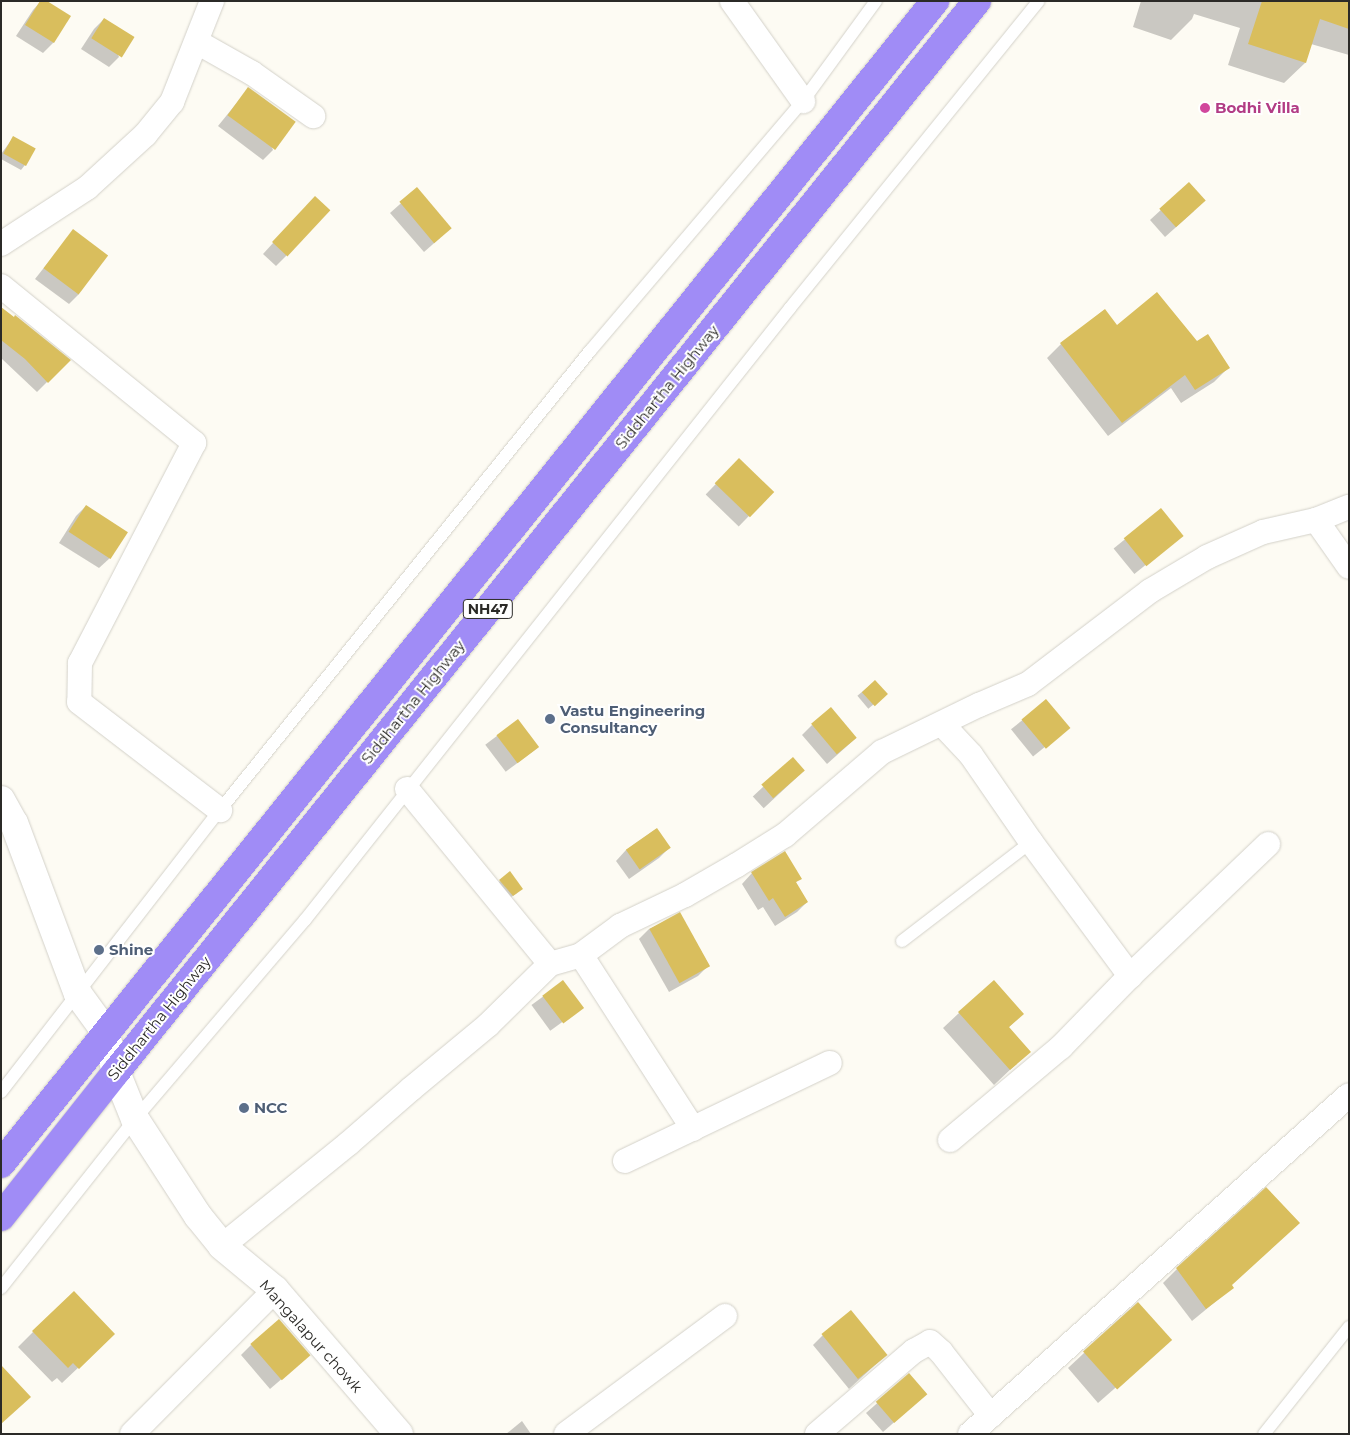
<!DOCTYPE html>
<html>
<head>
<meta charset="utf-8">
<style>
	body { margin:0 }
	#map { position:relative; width:1350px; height:1435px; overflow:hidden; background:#fdfbf3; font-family:Montserrat,sans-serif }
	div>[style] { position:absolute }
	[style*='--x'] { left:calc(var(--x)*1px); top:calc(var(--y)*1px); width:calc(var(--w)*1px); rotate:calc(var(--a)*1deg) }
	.shadow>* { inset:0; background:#0003; transform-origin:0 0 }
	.building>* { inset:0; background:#d9be5d; transform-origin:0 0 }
	.roads { filter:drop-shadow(0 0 1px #d3d1c9) drop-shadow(0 0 1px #d3d1c9) }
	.lane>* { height:12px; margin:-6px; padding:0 6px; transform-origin:6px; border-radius:6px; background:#fff }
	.street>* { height:24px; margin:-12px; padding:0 12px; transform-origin:12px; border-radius:12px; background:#fff }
	.secondary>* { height:28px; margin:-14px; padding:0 14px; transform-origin:14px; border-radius:14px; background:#fff }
	.highway>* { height:28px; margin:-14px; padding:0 14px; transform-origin:14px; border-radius:14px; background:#a08cf6 }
	.dots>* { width:14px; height:14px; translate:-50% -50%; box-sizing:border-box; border:2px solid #fff; border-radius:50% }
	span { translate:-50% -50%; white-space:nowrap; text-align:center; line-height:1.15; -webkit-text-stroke:4px #fff; paint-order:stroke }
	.shield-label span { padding:1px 4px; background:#fff; border:1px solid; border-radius:4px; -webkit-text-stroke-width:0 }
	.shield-label { font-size:14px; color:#2b2a27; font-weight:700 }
	.hotel-label { font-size:15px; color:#b23c85; font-weight:700 }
	.left { translate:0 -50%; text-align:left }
	.street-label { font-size:15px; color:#2b2a27 }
	.service-label { font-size:15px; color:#4e5e75; font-weight:700 }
	.frame { position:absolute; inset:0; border:2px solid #2b2a27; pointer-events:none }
</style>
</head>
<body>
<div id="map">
	<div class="shadow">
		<div style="clip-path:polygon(41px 1px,69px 17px,53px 43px,43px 53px,16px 36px,33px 10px)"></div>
		<div style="clip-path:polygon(1141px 1px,1349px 1px,1349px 55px,1311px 44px,1305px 63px,1284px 83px,1228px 65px,1240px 28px,1194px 14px,1192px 19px,1171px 40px,1133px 27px)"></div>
		<div style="clip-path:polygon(104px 19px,119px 57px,109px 67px,81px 49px,94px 29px)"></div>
		<div style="clip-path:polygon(248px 89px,273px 150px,263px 160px,218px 126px)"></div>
		<div style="clip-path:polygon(13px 138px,25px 165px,21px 170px,1px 159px,1px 154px)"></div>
		<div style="clip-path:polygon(1189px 184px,1194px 211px,1165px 237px,1150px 220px)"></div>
		<div style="clip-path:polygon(417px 189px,440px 238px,424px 252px,390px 213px)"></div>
		<div style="clip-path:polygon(305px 208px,286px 256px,276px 266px,263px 254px)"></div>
		<div style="clip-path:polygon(73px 231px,79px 294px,69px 304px,35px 279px)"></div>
		<div style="clip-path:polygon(1px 309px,69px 360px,37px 392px,1px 358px)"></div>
		<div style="clip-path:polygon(1104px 310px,1117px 326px,1197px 343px,1228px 368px,1214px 382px,1181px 403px,1171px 388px,1108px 436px,1047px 358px,1061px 344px)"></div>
		<div style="left:739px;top:460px;width:46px;height:48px;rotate:44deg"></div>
		<div style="clip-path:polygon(86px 506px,110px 558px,99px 568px,59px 543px,76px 516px)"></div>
		<div style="left:1161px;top:510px;width:33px;height:61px;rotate:51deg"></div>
		<div style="left:875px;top:681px;width:17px;height:23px;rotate:50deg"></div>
		<div style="left:1046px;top:701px;width:35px;height:45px;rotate:51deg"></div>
		<div style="left:518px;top:720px;width:34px;height:41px;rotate:53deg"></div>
		<div style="clip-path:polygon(812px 725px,856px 738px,827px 764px,802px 735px)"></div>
		<div style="left:793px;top:759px;width:16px;height:55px;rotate:47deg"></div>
		<div style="clip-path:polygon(656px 829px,669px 848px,659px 858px,629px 879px,616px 861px,626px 850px)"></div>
		<div style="clip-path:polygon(784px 853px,800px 878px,795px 883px,807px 902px,797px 912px,775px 926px,763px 907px,758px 910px,742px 884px,752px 873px)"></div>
		<div style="clip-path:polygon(500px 881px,517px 893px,507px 900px,495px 885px)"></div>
		<div style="clip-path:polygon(680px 914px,709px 965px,698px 976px,669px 992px,639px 939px,649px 929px)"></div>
		<div style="left:563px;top:982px;width:32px;height:39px;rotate:54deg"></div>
		<div style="clip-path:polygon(959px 1013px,1022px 1014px,1008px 1028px,1029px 1052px,994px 1085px,943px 1028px)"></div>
		<div style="clip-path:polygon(1177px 1269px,1231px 1286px,1232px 1288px,1192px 1321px,1163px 1283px)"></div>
		<div style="clip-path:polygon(33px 1332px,98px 1349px,62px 1383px,57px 1378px,52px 1382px,18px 1347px)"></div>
		<div style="clip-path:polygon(823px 1335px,886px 1355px,849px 1389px,813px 1345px)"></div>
		<div style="clip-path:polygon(1170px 1340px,1098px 1403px,1068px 1368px,1084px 1353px)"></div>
		<div style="clip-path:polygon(251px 1345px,298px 1365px,270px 1389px,241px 1355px)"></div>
		<div style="clip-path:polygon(909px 1375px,915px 1404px,883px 1432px,866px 1413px)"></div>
		<div style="clip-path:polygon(522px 1421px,531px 1434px,506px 1434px)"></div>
	</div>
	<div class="building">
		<div style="clip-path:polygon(40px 1px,47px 1px,71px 16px,54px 43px,25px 25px)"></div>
		<div style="clip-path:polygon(1262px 1px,1349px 1px,1349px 29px,1320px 19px,1306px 63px,1248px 44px)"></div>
		<div style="left:104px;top:18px;width:36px;height:24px;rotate:32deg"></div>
		<div style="left:248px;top:87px;width:59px;height:35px;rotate:36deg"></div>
		<div style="left:13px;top:136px;width:26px;height:20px;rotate:29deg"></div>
		<div style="left:1189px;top:182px;width:25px;height:40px;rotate:48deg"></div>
		<div style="left:417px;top:187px;width:54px;height:23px;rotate:50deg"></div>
		<div style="left:315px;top:196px;width:21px;height:63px;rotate:43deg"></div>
		<div style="left:73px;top:229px;width:44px;height:49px;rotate:37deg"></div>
		<div style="clip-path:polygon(1157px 292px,1197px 341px,1208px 334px,1230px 368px,1195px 390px,1185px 375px,1122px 423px,1060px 343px,1105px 309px,1117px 325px)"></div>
		<div style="clip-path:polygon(1px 307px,14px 317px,15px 315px,71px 360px,48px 383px,25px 359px,1px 340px)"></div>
		<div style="left:739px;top:458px;width:49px;height:35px;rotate:44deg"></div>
		<div style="left:86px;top:505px;width:50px;height:32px;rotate:33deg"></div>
		<div style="left:1161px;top:508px;width:36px;height:48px;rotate:51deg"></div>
		<div style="left:875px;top:680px;width:19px;height:18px;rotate:47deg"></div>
		<div style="left:1046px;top:699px;width:38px;height:32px;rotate:50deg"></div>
		<div style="left:831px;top:707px;width:40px;height:26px;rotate:50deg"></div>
		<div style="left:518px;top:719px;width:35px;height:27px;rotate:53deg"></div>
		<div style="left:793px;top:757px;width:18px;height:42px;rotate:49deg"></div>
		<div style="left:657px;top:828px;width:24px;height:38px;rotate:55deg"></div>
		<div style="clip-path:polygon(785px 851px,802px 879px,796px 882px,808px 902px,785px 917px,773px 898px,769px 901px,751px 872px)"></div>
		<div style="clip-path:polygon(510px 871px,523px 889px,513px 896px,499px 880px)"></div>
		<div style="left:680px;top:912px;width:62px;height:35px;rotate:61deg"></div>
		<div style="left:563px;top:980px;width:35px;height:26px;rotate:53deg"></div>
		<div style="clip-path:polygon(994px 980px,1024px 1014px,1009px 1027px,1031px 1052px,1010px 1070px,958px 1012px)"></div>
		<div style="clip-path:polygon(1266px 1187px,1300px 1223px,1232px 1285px,1234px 1288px,1206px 1309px,1176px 1268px)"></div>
		<div style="clip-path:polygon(74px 1291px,115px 1334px,79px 1369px,73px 1363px,68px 1368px,32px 1331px)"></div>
		<div style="left:1138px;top:1302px;width:51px;height:74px;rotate:48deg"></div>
		<div style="left:851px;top:1310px;width:58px;height:38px;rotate:51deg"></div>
		<div style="left:279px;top:1319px;width:48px;height:38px;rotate:49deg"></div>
		<div style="clip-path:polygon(1px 1365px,31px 1397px,1px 1424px)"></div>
		<div style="left:909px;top:1373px;width:28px;height:44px;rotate:49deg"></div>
	</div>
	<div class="roads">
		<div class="lane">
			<div style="--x:902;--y:941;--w:163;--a:-37.5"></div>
			<div style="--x:1;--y:1092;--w:357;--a:-52.2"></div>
			<div style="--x:220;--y:810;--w:590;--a:-51.13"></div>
			<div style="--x:590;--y:351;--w:328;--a:-49.6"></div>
			<div style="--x:803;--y:101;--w:124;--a:-53.9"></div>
			<div style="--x:1;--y:1288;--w:216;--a:-51.6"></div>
			<div style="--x:135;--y:1119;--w:262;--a:-49.5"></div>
			<div style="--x:305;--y:920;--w:781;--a:-51.6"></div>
			<div style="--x:790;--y:308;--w:395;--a:-51"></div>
			<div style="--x:1264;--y:1434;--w:137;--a:-51.5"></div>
		</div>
		<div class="street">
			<div style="--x:732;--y:1;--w:123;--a:54.6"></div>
			<div style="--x:197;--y:42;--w:63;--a:29.4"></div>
			<div style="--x:252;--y:73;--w:75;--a:35.2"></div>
			<div style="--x:1;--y:244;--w:103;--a:-33.1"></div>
			<div style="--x:87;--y:188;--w:79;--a:-42.4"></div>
			<div style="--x:145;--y:135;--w:43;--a:-50.7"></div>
			<div style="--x:172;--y:102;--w:109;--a:-68.4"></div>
			<div style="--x:1;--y:286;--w:249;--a:39.1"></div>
			<div style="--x:194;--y:443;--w:248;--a:117.4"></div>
			<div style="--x:80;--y:663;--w:39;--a:91"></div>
			<div style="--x:79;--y:702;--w:178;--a:37.5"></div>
			<div style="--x:1316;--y:520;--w:57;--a:54.9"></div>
			<div style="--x:942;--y:724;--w:42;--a:46.9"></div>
			<div style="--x:971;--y:755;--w:106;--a:55.4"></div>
			<div style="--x:1031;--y:842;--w:167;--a:53.5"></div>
			<div style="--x:407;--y:789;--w:226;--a:50.7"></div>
			<div style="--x:581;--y:955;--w:207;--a:57.2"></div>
			<div style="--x:950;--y:1140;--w:145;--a:-40"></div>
			<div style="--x:1061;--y:1047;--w:99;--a:-45.8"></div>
			<div style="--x:1130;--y:976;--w:191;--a:-43.7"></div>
			<div style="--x:625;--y:1161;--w:227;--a:-25.6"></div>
			<div style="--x:222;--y:1246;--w:162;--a:-39"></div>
			<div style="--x:348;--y:1144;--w:84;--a:-41.1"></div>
			<div style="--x:411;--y:1089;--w:100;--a:-39.7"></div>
			<div style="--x:488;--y:1025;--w:87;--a:-44.5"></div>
			<div style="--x:550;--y:964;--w:32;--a:-16"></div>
			<div style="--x:581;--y:955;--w:49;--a:-36.6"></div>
			<div style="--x:620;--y:926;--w:72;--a:-25.5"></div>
			<div style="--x:685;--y:895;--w:60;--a:-30"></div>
			<div style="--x:737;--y:865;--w:57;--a:-32"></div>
			<div style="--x:785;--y:835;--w:128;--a:-40.6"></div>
			<div style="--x:882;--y:752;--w:108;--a:-25.9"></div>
			<div style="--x:979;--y:705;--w:53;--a:-23.2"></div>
			<div style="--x:1028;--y:684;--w:153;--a:-37.3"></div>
			<div style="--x:1150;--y:591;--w:66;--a:-30.8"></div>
			<div style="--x:1207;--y:557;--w:61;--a:-24.1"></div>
			<div style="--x:1263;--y:532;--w:54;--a:-12.8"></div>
			<div style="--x:1316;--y:520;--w:35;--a:-22"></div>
			<div style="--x:132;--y:1434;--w:203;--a:-45.2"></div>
			<div style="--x:566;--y:1434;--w:198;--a:-36.6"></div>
			<div style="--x:817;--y:1434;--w:128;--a:-40.6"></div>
			<div style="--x:914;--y:1351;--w:18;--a:-29"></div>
			<div style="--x:930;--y:1342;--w:15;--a:42"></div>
			<div style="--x:941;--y:1352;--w:81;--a:52"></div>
			<div style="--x:970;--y:1434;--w:508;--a:-41.81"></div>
		</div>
		<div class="secondary">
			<div style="--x:1;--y:800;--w:26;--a:61"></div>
			<div style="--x:14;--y:823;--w:183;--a:69.5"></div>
			<div style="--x:78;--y:994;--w:46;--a:53.9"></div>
			<div style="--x:105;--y:1031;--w:42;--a:75"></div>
			<div style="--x:116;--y:1072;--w:51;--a:68"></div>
			<div style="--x:135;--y:1119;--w:116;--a:57"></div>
			<div style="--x:198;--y:1216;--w:38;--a:51"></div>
			<div style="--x:222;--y:1246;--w:69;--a:39.7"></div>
			<div style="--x:275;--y:1290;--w:190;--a:49.3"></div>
		</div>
		<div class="highway">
			<div style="--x:1;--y:1164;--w:1492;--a:-51.23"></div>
			<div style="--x:1;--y:1217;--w:185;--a:-51.6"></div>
			<div style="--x:116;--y:1072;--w:1374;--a:-51.2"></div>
		</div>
	</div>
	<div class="dots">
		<div style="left:1205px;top:108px;background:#d1479c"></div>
		<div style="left:550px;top:719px;background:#5c6f8a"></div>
		<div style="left:99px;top:950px;background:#5c6f8a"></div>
		<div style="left:244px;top:1108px;background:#5c6f8a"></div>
	</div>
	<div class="shield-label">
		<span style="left:488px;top:609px">NH47</span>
	</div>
	<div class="hotel-label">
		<span class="left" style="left:1215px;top:108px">Bodhi Villa</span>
	</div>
	<div class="street-label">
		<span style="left:667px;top:387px;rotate:-51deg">Siddhartha Highway</span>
		<span style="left:413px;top:702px;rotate:-51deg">Siddhartha Highway</span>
		<span style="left:159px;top:1018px;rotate:-51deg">Siddhartha Highway</span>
		<span style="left:311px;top:1336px;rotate:48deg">Mangalapur chowk</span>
	</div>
	<div class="service-label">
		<span class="left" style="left:560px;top:719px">Vastu Engineering<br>Consultancy</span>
		<span class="left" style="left:109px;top:950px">Shine</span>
		<span class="left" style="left:254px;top:1108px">NCC</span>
	</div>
	<div class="frame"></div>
</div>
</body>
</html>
